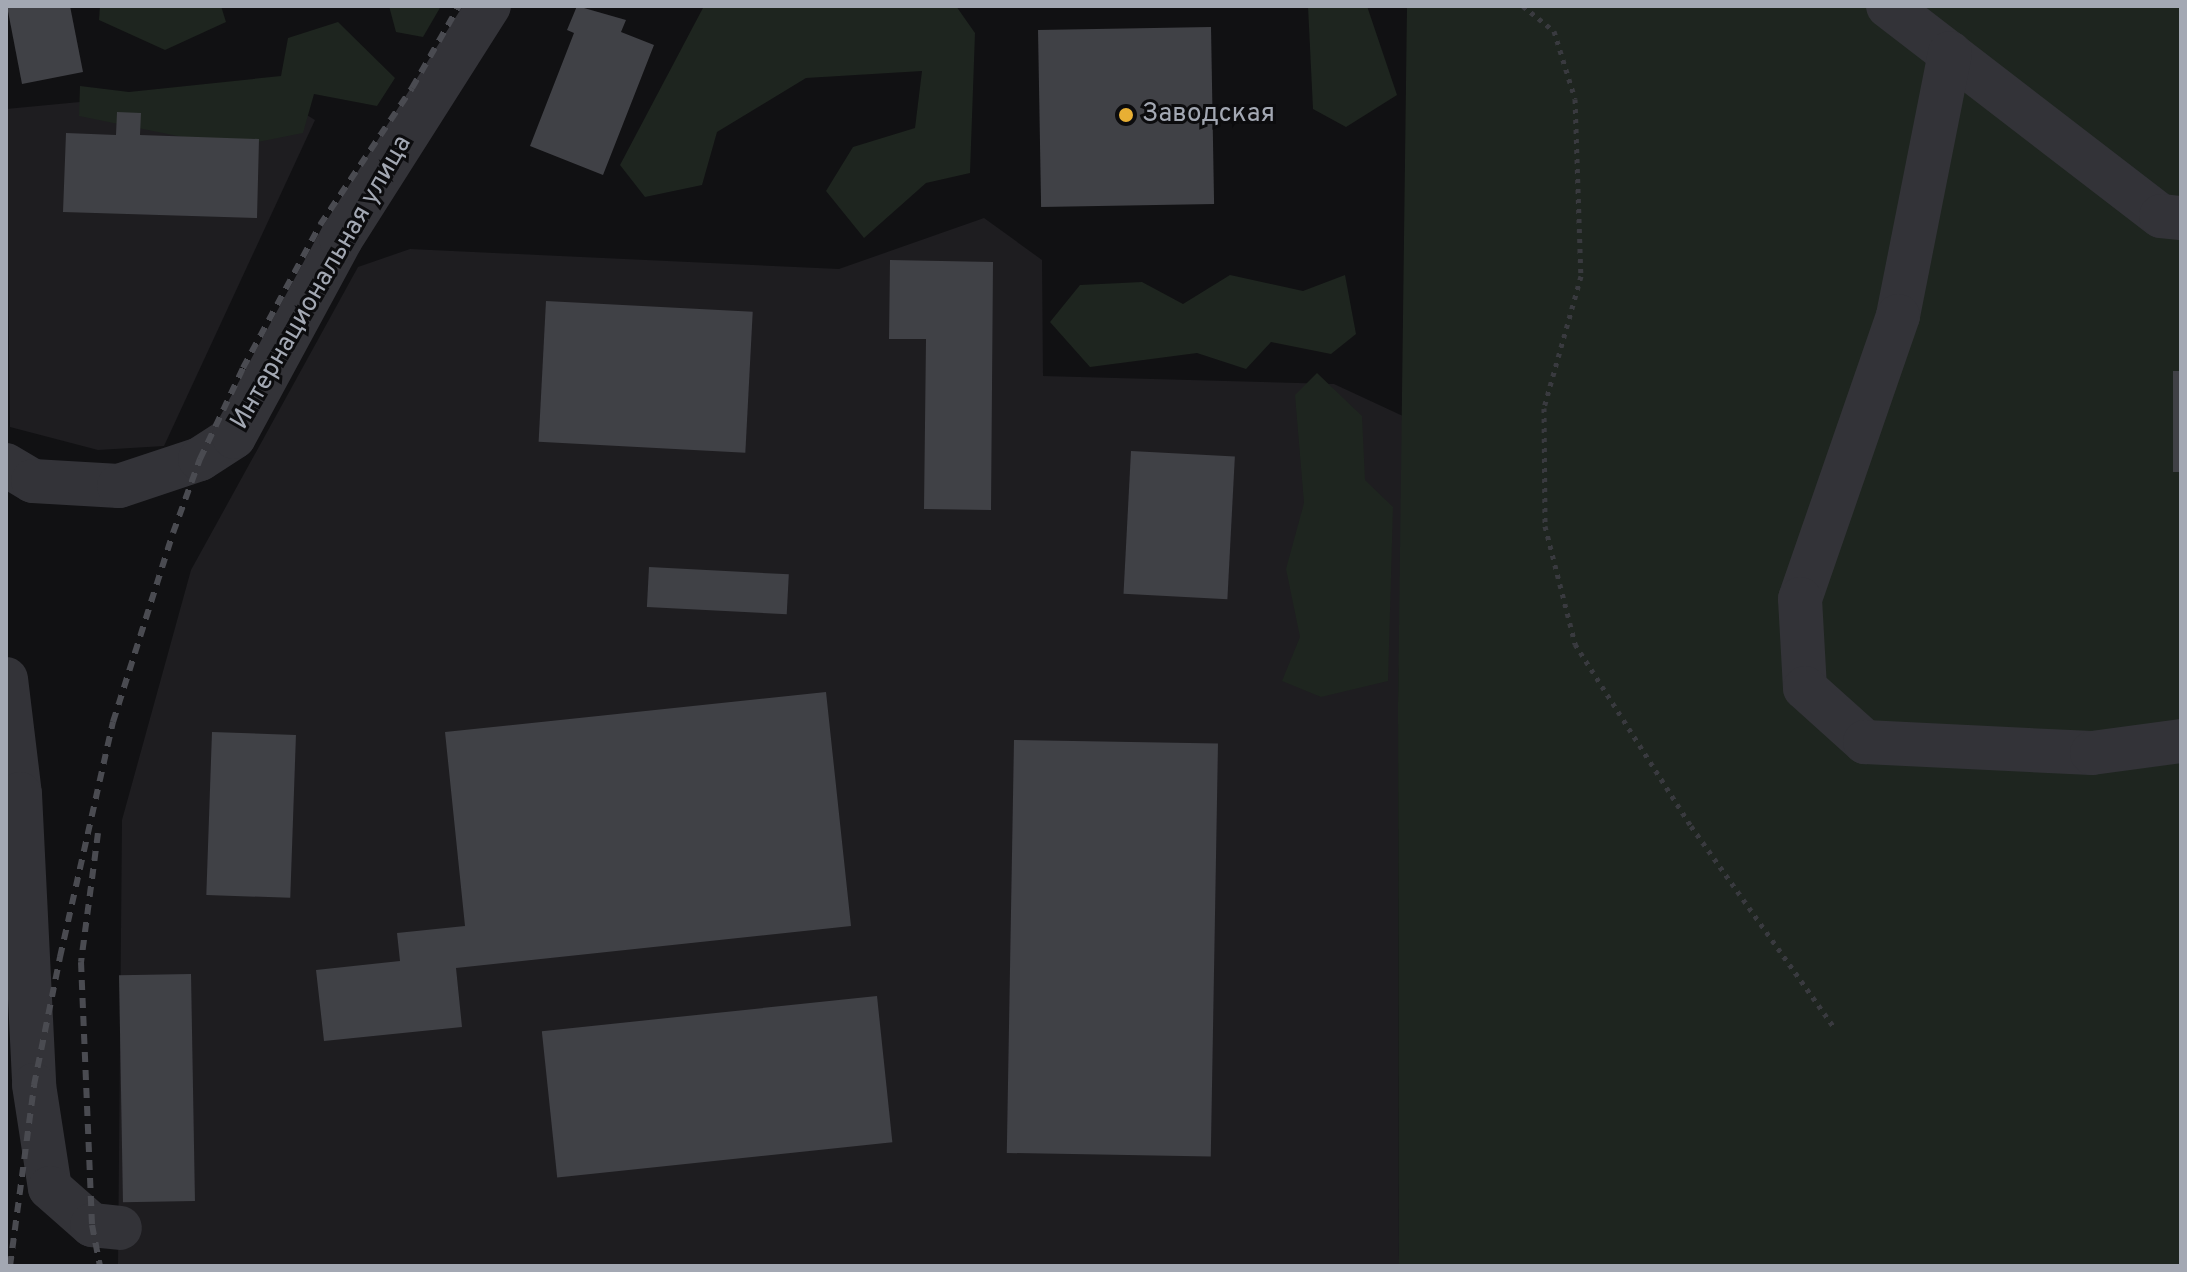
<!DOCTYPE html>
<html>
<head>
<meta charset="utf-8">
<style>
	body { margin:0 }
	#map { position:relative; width:2187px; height:1272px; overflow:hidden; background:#111113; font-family:Overpass,sans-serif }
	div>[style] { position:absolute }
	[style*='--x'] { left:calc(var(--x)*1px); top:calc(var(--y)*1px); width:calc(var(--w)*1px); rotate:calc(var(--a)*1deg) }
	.built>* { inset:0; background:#1e1d20 }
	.green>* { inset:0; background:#1e251f }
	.building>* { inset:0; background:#404146; transform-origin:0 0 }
	.path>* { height:5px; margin-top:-2.5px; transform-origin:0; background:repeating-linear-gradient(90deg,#393a3f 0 4px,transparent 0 10px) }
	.minor>* { height:44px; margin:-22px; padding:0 22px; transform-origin:22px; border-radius:22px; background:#333338 }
	.rail>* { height:6px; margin-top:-3px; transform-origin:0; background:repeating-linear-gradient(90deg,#4a4b51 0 10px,transparent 0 18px) }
	.dots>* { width:22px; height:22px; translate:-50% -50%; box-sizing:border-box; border:4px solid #0c0c0e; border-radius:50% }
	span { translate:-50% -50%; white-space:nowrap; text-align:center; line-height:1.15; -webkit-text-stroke:6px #0c0c0e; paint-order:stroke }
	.poi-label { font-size:26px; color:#a3a8b3 }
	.left { translate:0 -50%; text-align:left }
	.street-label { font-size:26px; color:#a3a8b3 }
	.frame { position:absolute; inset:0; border:8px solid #a3a8b3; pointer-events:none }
</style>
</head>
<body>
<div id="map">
	<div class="built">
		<div style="clip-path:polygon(258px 85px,315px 120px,164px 446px,98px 450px,10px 427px,6px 109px)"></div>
		<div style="clip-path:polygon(984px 218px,1042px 260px,1043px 376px,1334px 384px,1405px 417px,1398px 705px,1399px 1266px,118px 1266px,122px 820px,191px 570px,358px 267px,410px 249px,839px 269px)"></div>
	</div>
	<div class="green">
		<div style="clip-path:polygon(100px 6px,221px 6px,226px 22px,165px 50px,99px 20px)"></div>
		<div style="clip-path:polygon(389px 6px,441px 6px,423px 37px,396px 32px)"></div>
		<div style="clip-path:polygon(704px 6px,956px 6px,975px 33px,970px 173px,926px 183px,864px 238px,826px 191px,853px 147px,915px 128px,922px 71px,806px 78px,717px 132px,702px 185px,645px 197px,620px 165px)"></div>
		<div style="clip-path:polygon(1308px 6px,1367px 6px,1397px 95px,1346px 127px,1313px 109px)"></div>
		<div style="clip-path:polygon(1407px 6px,2181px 6px,2181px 1266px,1399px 1266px,1398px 705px)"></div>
		<div style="clip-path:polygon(338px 22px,395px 78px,377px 106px,314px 94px,303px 133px,232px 147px,79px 116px,80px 86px,129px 92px,281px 76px,288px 38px)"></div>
		<div style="clip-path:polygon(1230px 275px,1303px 291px,1345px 275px,1356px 334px,1331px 354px,1271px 342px,1246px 369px,1197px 353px,1090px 367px,1050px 322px,1080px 285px,1142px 282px,1183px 304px)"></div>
		<div style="clip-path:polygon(1317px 373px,1362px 416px,1365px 480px,1393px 507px,1388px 681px,1321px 697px,1282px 681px,1300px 637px,1286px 569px,1304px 503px,1295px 395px)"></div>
	</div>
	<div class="building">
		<div style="clip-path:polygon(7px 6px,70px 6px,83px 72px,22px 84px)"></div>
		<div style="clip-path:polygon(577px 6px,626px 20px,621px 32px,654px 45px,603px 175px,530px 146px,574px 33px,567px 30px)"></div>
		<div style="left:1211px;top:27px;width:177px;height:173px;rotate:89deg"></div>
		<div style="clip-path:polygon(117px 112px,141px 113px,140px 135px,259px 139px,257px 218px,63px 212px,66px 133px,116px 135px)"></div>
		<div style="clip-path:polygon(890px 260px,993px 262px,991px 510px,924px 509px,926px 339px,889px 339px)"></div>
		<div style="left:546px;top:301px;width:207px;height:141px;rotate:3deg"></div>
		<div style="left:2173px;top:371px;width:8px;height:101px"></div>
		<div style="left:1131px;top:451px;width:104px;height:143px;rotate:3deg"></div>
		<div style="left:649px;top:567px;width:140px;height:40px;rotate:3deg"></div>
		<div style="clip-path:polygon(826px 692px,851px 926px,456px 968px,462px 1027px,324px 1041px,316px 970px,400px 961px,397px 933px,465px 926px,445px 732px)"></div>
		<div style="left:212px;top:732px;width:84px;height:163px;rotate:2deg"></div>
		<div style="left:1014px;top:740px;width:204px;height:413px;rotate:1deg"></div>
		<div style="left:191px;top:974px;width:227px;height:72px;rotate:89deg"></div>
		<div style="left:877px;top:996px;width:147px;height:337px;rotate:84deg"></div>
	</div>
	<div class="path">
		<div style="--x:1523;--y:6;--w:40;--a:39"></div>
		<div style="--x:1554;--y:31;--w:71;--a:72.8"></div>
		<div style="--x:1575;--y:99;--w:177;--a:88.1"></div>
		<div style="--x:1581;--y:276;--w:137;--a:105.7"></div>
		<div style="--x:1544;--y:408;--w:118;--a:89.5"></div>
		<div style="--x:1545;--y:526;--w:122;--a:75.7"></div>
		<div style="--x:1575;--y:644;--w:216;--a:57.5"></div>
		<div style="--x:1691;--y:826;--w:245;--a:54.6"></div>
	</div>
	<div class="minor">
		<div style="--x:1888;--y:6;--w:344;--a:37.6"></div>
		<div style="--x:2161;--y:216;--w:20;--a:6"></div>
		<div style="--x:1950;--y:53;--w:268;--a:101.2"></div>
		<div style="--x:1898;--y:316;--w:299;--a:109.1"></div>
		<div style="--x:1800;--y:599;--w:89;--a:86.8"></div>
		<div style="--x:1805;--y:688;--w:81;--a:42"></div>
		<div style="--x:1865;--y:742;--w:227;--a:2.8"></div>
		<div style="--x:2092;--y:753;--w:90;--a:-7.7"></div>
		<div style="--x:6;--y:465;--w:31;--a:31"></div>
		<div style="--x:33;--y:481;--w:86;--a:3.3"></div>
		<div style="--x:119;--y:486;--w:85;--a:-18.4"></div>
		<div style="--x:200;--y:459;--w:40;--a:-32.9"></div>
		<div style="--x:234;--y:437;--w:225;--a:-61.6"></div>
		<div style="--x:341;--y:239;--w:276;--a:-57.6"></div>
		<div style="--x:6;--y:679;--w:116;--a:83.1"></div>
		<div style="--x:20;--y:794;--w:291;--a:87.2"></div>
		<div style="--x:34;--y:1085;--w:104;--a:81.2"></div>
		<div style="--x:50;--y:1188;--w:56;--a:41.4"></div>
		<div style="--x:92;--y:1225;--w:28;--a:6"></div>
	</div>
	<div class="rail">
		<div style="--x:98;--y:833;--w:130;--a:97.5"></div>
		<div style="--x:81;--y:962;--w:263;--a:87.6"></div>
		<div style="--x:92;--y:1225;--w:42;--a:79"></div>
		<div style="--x:10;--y:1266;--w:183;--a:-82.4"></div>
		<div style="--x:34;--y:1085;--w:131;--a:-78.5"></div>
		<div style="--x:60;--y:957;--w:241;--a:-77.3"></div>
		<div style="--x:113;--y:722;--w:198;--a:-72.4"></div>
		<div style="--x:173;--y:533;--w:79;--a:-70"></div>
		<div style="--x:200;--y:459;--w:101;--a:-64.7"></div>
		<div style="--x:243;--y:368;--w:162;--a:-61.7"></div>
		<div style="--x:320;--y:225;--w:165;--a:-56.1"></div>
		<div style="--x:412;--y:88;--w:95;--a:-60.2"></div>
	</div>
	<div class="dots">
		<div style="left:1126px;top:115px;background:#e8af34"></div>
	</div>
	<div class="poi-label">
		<span class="left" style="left:1142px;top:115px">Заводская</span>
	</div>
	<div class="street-label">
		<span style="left:322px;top:283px;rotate:-60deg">Интернациональная улица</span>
	</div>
	<div class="frame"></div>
</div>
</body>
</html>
